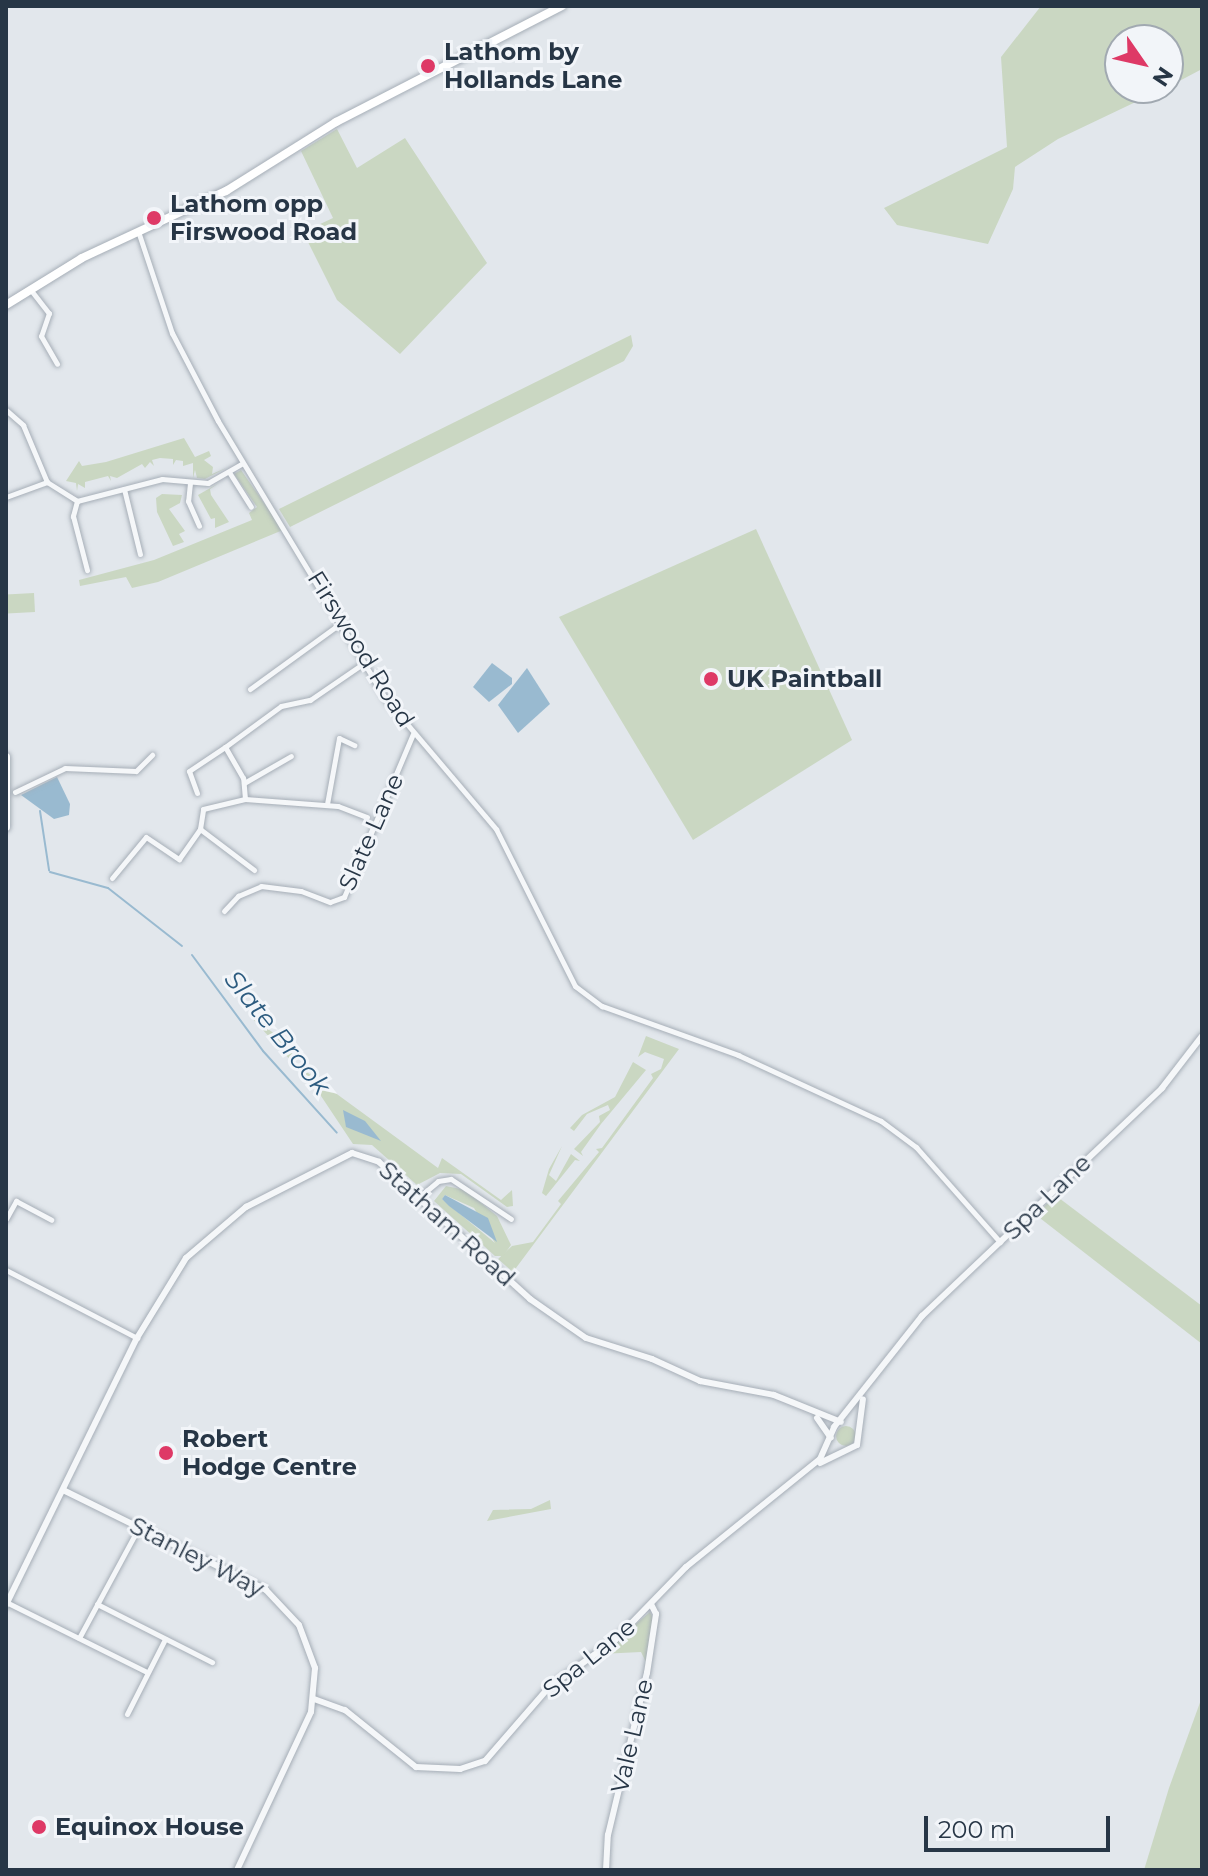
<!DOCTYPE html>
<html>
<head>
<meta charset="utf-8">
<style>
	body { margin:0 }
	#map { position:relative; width:1208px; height:1876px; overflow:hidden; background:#e2e7ec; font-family:Montserrat,sans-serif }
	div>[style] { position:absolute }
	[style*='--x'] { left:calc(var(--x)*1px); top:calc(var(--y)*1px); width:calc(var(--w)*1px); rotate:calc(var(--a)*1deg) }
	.green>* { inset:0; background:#cad7c2; transform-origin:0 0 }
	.round { border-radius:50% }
	.water>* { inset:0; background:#99bad0 }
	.stream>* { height:2px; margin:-1px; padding:0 1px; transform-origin:1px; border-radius:1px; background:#99bad0 }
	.roads { filter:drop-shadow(0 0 2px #a6aeb7) drop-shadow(0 0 2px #a6aeb7) }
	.minor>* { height:5px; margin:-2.5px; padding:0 2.5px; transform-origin:2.5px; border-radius:2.5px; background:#f5f7f9 }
	.tertiary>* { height:6px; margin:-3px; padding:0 3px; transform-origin:3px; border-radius:3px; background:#f5f7f9 }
	.primary>* { height:8px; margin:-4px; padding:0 4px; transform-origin:4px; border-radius:4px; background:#fff }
	.dots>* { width:22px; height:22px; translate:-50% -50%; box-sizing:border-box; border:4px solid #f2f5f9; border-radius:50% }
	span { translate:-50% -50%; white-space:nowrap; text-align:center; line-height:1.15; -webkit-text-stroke:6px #f2f5f9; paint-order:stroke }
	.poi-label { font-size:24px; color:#273646; font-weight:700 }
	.left { translate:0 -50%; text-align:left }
	.street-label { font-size:24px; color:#273646 }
	.water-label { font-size:26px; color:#2c5b7f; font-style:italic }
	.frame { position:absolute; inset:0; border:8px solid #273646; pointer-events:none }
	.north { position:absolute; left:1104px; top:24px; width:80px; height:80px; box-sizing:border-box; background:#f2f5f9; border:2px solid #a1a9b1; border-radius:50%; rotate:124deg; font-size:22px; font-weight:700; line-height:32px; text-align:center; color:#273646 }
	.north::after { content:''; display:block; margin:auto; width:28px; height:36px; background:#de3966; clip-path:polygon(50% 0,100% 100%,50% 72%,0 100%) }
	.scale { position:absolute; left:924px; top:1816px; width:186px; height:36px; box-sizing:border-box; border:4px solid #273646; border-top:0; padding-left:10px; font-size:24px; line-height:28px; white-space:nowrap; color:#273646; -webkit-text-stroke:6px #f2f5f9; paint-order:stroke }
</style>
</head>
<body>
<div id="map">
	<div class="green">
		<div style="clip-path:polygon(1041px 6px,1202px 6px,1202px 69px,1168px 87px,1168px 40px,1120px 40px,1120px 88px,1165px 88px,1058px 139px,1015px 167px,1013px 189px,988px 244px,897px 225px,884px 208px,1007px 147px,1001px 57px)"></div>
		<div style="clip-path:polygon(337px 129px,357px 168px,405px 138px,487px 263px,400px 354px,337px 300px,303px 232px,333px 218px,301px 151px)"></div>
		<div style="clip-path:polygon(631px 335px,633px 346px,624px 361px,290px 527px,279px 509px)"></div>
		<div style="clip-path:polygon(184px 438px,195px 457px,209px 451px,211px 456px,204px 460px,213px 467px,212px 474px,226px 468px,205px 479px,197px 478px,195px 470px,193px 478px,193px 463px,183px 466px,183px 461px,176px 460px,173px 465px,173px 459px,160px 458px,152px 460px,154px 466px,150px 462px,145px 468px,142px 464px,117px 478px,110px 476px,111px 481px,108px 476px,85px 482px,85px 488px,78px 484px,77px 491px,76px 483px,66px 481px,79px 461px,82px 466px,106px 462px)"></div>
		<div style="clip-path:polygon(241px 470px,283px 530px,158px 582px,132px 588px,126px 577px,80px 586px,79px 580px,154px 560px,252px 520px,249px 513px,257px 507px,234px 474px)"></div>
		<div style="clip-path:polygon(219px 483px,210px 489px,211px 495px,229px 522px,215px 528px,215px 518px,211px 519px,198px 495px)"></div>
		<div style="clip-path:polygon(162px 494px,182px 495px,180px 503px,169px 509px,185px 531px,179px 534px,184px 542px,173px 546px,157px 512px,156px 498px)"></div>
		<div style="clip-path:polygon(756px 529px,852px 740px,693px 840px,559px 617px)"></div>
		<div style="left:34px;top:593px;width:19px;height:28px;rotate:87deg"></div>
		<div style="clip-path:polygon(252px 1018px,291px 1045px,293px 1062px,438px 1168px,442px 1158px,501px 1200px,512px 1190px,513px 1206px,507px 1207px,461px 1174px,440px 1173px,417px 1185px,372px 1145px,353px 1144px,315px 1087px)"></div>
		<div style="clip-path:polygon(646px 1036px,679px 1049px,513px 1272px,498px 1259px,512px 1246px,533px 1242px,561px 1204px,558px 1201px,599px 1152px,596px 1149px,602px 1148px,653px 1078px,651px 1074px,661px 1069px,664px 1059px,645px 1052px,638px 1057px)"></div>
		<div style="clip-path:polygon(633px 1062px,646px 1070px,601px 1124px,581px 1152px,583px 1156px,574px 1149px,600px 1122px,599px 1116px,610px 1110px,608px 1105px,587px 1114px,574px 1131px,570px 1128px,582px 1115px,615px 1097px)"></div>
		<div style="clip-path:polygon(562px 1146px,549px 1175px,556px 1181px,571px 1154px,580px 1161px,575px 1160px,546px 1196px,542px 1193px,549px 1169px)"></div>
		<div style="clip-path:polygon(evenodd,446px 1186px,465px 1190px,497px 1216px,511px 1245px,503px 1256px,495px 1256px,434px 1201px,446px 1186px,445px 1195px,474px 1208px,495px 1243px,442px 1199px,445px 1195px)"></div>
		<div style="clip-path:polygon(1055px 1195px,1202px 1306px,1202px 1344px,1036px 1215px)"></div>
		<div class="round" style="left:836px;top:1426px;width:20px;height:20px"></div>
		<div style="clip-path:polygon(550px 1500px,551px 1509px,487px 1521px,493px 1510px,531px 1509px)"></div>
		<div style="clip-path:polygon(650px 1612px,654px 1620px,646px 1662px,641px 1652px,600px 1654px)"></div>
		<div style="clip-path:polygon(1202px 1697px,1202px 1870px,1144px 1870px,1169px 1788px)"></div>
	</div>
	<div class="water">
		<div style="clip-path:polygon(492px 663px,512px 678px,512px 684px,489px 702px,473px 687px)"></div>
		<div style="clip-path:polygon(527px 668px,550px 704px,518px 733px,498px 705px)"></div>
		<div style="clip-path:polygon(57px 777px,70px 804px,69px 815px,54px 819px,21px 795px)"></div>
		<div style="clip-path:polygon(343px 1110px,365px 1121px,381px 1141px,346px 1127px)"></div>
		<div style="clip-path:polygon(445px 1195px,488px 1218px,497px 1242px,449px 1206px,442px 1199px)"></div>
	</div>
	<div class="stream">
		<div style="--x:40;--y:811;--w:60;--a:81.3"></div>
		<div style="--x:50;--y:872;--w:60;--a:15.4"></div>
		<div style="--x:108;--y:888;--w:94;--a:38.1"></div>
		<div style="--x:192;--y:955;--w:119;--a:53.5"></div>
		<div style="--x:263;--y:1051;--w:110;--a:47.9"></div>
	</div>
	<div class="roads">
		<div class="minor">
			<div style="--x:138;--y:231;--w:108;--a:71.6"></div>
			<div style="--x:172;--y:333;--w:99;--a:62.4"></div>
			<div style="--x:218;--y:421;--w:323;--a:58.9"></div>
			<div style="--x:385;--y:698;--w:172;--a:49.7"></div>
			<div style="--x:496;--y:829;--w:176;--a:63.3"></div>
			<div style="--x:575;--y:986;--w:34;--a:37"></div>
			<div style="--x:602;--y:1006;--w:145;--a:19.8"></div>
			<div style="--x:738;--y:1055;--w:157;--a:24.8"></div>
			<div style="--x:881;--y:1121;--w:44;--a:36.6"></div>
			<div style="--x:916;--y:1147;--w:127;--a:48.5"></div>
			<div style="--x:30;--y:289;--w:31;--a:52"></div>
			<div style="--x:49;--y:313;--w:24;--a:109"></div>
			<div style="--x:41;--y:336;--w:32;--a:60"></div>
			<div style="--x:6;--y:410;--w:23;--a:41"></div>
			<div style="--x:23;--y:425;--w:62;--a:67.2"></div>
			<div style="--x:229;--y:472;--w:41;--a:57.8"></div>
			<div style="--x:47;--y:482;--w:36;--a:32"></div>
			<div style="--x:190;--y:483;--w:18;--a:96"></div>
			<div style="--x:188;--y:501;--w:27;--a:66"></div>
			<div style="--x:124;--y:489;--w:67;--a:76.2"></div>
			<div style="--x:6;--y:497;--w:44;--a:-20.1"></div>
			<div style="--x:77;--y:501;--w:88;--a:-14.5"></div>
			<div style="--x:162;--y:479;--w:46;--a:5"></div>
			<div style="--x:208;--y:483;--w:40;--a:-29.7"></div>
			<div style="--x:77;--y:501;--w:16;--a:105"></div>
			<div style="--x:73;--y:516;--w:56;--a:75.5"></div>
			<div style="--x:250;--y:689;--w:112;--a:-36"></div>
			<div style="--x:244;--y:783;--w:54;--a:-29.9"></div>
			<div style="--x:15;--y:792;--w:55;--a:-25.6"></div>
			<div style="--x:65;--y:768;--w:71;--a:2.4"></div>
			<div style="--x:136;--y:771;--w:23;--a:-45"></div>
			<div style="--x:197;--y:793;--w:23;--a:-110"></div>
			<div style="--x:189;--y:771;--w:43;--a:-33.7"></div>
			<div style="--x:245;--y:799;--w:21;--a:-95"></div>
			<div style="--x:243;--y:778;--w:36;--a:-120"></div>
			<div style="--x:225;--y:747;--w:69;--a:-36.2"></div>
			<div style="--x:281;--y:706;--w:30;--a:-12"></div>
			<div style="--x:310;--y:700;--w:65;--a:-34.4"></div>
			<div style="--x:327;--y:804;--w:67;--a:-79.7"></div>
			<div style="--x:339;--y:738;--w:17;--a:25"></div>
			<div style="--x:200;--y:829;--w:20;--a:-81"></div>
			<div style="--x:203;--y:809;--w:43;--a:-13.4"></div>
			<div style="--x:245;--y:799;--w:93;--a:4.3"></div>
			<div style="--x:338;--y:806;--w:31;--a:21"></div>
			<div style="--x:200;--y:829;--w:68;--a:37.2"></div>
			<div style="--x:112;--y:878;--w:53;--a:-50.3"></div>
			<div style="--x:146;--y:837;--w:40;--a:34"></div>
			<div style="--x:179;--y:859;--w:37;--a:-55"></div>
			<div style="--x:224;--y:911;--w:21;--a:-47"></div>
			<div style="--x:238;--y:896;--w:25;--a:-23"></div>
			<div style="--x:261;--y:886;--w:40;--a:7.1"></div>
			<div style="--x:301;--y:891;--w:31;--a:21"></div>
			<div style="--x:330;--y:902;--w:15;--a:-20"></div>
			<div style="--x:344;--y:897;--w:177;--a:-67.1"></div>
			<div style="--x:418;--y:1198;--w:26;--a:-40"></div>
			<div style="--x:438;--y:1181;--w:13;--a:-9"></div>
			<div style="--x:451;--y:1179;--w:72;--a:33.7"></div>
			<div style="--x:6;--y:1219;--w:21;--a:-61"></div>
			<div style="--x:16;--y:1201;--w:40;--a:28"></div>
			<div style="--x:6;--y:1270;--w:148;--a:27.4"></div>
			<div style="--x:8;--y:1603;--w:155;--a:26.4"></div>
			<div style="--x:97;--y:1604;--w:129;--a:26.8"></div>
			<div style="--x:79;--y:1638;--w:126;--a:-61.6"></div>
			<div style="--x:127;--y:1714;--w:84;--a:-63.1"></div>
		</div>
		<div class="tertiary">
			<div style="--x:817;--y:1418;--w:24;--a:55"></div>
			<div style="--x:820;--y:1463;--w:41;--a:-25.9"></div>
			<div style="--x:857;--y:1445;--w:46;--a:-82.6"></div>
			<div style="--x:63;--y:1490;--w:226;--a:26.2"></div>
			<div style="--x:266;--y:1590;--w:48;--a:46.7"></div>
			<div style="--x:299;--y:1625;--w:46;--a:69.6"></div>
			<div style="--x:315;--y:1668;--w:44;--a:95.2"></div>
			<div style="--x:311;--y:1712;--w:174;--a:115.1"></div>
			<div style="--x:6;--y:1605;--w:297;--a:-63.9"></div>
			<div style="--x:137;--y:1338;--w:94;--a:-58.5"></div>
			<div style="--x:186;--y:1258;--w:79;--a:-40.4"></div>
			<div style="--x:246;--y:1207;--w:119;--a:-27"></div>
			<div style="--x:352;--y:1153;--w:28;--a:18"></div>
			<div style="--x:379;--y:1162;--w:204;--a:42.2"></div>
			<div style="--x:530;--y:1299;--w:68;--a:34.9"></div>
			<div style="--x:586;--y:1338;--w:69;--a:17.7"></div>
			<div style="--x:652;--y:1359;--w:53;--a:24.6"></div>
			<div style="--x:700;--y:1381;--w:75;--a:10.7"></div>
			<div style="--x:774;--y:1395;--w:72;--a:21.9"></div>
			<div style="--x:314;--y:1699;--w:33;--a:20"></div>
			<div style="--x:345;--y:1710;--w:91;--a:38.8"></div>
			<div style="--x:416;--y:1767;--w:44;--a:2.6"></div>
			<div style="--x:460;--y:1769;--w:26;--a:-18"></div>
			<div style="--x:485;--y:1761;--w:98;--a:-49.1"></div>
			<div style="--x:549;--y:1687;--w:81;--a:-35.5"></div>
			<div style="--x:615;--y:1640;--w:102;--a:-45.8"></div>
			<div style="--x:686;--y:1567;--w:172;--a:-38.9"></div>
			<div style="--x:820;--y:1459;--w:35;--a:-66"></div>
			<div style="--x:834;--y:1427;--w:142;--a:-51.6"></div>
			<div style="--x:922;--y:1316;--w:331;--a:-43.5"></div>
			<div style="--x:1162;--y:1088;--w:66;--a:-52.4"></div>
			<div style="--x:606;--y:1870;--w:35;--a:-87"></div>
			<div style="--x:608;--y:1835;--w:167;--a:-76.5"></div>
			<div style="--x:647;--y:1673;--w:60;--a:-81.3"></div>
			<div style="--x:656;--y:1614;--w:11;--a:-117"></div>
		</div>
		<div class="primary">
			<div style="--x:6;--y:305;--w:89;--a:-31.7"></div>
			<div style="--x:82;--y:258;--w:159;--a:-25"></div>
			<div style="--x:226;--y:191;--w:130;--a:-32.1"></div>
			<div style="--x:336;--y:122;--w:254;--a:-27.2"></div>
			<div style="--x:6;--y:757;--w:70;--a:90"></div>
		</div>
	</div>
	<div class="dots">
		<div style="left:428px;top:66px;background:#de3966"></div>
		<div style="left:154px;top:218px;background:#de3966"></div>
		<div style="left:711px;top:679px;background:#de3966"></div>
		<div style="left:166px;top:1453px;background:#de3966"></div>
		<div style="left:39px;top:1827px;background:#de3966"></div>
	</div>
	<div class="poi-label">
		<span class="left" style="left:444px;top:66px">Lathom by<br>Hollands Lane</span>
		<span class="left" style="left:170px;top:218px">Lathom opp<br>Firswood Road</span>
		<span class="left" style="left:727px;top:679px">UK Paintball</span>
		<span class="left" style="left:182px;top:1453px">Robert<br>Hodge Centre</span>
		<span class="left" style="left:55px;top:1827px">Equinox House</span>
	</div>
	<div class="street-label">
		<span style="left:361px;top:649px;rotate:58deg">Firswood Road</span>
		<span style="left:371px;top:832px;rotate:-66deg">Slate Lane</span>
		<span style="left:1047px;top:1197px;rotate:-44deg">Spa Lane</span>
		<span style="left:447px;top:1224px;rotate:42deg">Statham Road</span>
		<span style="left:197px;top:1557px;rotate:27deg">Stanley Way</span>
		<span style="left:589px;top:1658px;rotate:-39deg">Spa Lane</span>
		<span style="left:632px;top:1736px;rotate:-77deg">Vale Lane</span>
	</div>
	<div class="water-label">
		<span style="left:277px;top:1033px;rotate:51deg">Slate Brook</span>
	</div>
	<div class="frame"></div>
	<div class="north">N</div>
	<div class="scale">200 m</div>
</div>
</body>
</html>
